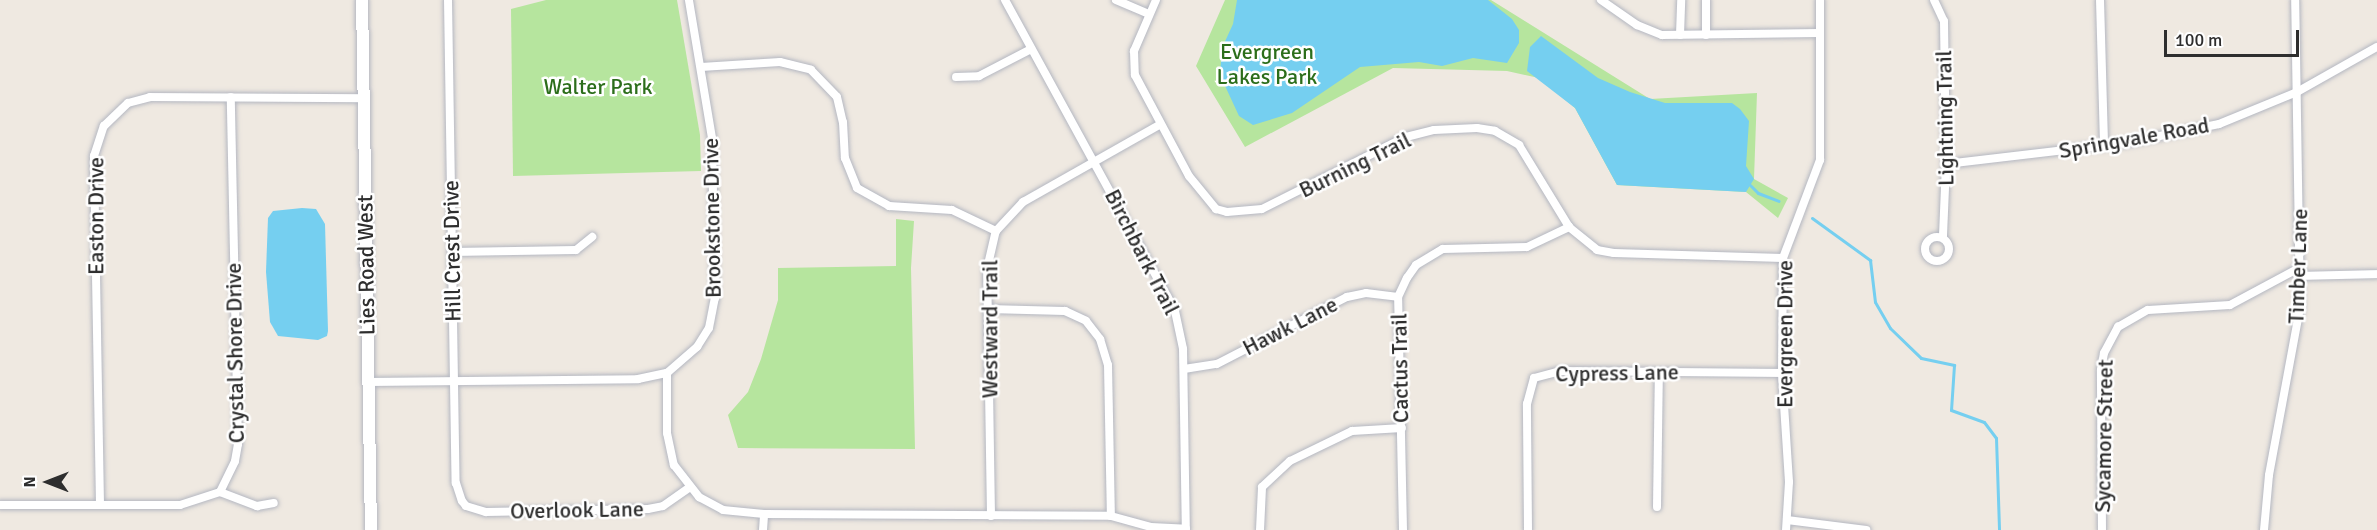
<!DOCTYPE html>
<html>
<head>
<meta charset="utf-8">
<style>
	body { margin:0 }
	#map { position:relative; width:2377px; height:530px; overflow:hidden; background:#efe9e1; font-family:Signika,sans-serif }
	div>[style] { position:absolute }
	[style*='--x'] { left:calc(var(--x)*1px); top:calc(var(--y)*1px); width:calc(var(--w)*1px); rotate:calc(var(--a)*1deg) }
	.green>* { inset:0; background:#b6e59e }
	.water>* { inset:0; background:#75cff0 }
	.stream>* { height:3px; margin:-1.5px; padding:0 1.5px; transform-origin:1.5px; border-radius:1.5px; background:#75cff0 }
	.roads { filter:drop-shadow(0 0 2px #b4b7c1) drop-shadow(0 0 2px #b4b7c1) }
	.street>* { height:8px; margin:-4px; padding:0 4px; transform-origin:4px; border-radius:4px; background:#fff }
	.street>.ring { margin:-4px; padding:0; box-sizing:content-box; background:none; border:8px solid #fff; border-radius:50% }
	.secondary>* { height:12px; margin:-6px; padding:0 6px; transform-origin:6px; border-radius:6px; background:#fff }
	span { translate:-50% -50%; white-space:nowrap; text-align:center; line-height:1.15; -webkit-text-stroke:5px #fff; paint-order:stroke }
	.park-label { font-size:22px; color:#2c6e1b }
	.street-label { font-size:22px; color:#2e2e2e }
	.north { position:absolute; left:18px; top:452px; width:60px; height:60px; -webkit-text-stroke:4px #fff; paint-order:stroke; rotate:270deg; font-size:16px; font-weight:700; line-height:24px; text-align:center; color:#2e2e2e }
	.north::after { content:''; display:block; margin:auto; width:21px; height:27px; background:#2e2e2e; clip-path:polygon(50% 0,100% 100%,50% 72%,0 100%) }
	.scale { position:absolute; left:2164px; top:30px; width:135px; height:27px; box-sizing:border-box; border:3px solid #2e2e2e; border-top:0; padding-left:8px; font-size:18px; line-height:21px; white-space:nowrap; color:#2e2e2e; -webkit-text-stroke:4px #fff; paint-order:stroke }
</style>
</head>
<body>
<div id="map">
	<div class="green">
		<div style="clip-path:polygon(546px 0,677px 0,700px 135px,701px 171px,513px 176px,511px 9px)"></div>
		<div style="clip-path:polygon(1225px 0,1491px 0,1650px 99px,1757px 93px,1754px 179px,1788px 198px,1778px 218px,1746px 192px,1617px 185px,1575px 108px,1539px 78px,1507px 71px,1393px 68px,1245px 147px,1196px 66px)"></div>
		<div style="clip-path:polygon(896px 219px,914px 221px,911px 268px,915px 449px,738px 448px,728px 415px,748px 392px,761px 359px,778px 300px,778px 268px,896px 266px)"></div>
	</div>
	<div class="water">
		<div style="clip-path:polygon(1237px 0,1488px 0,1512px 19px,1519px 30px,1519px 43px,1507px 63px,1473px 58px,1442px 66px,1419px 62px,1360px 67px,1292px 113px,1253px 125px,1239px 116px,1220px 75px,1222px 48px,1233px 24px)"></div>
		<div style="clip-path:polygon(1541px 36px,1598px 78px,1630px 92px,1665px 103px,1732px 103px,1740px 109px,1749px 121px,1746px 166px,1754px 179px,1746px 192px,1617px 185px,1575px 108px,1527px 71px,1530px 47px)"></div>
		<div style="clip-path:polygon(302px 208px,316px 209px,325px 224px,328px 331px,327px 336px,318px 340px,278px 336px,270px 322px,266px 272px,268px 218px,273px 211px)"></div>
	</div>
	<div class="stream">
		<div style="--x:1750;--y:185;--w:11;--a:45"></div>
		<div style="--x:1758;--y:193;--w:22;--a:21"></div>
		<div style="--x:1812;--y:218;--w:72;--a:35.9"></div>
		<div style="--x:1870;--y:260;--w:42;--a:83.2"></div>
		<div style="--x:1875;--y:302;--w:30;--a:60"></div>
		<div style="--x:1890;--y:328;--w:43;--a:44.1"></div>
		<div style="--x:1921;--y:358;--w:34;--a:12"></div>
		<div style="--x:1954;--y:365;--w:45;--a:93.8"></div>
		<div style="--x:1951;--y:410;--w:35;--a:20"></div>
		<div style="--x:1984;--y:422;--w:20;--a:53"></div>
		<div style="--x:1996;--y:438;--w:92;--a:88.1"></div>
	</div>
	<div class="roads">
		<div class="street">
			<div style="--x:448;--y:0;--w:483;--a:89.1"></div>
			<div style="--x:456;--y:483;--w:19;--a:72"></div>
			<div style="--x:462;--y:501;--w:6;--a:51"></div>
			<div style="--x:466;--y:506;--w:21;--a:17"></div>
			<div style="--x:486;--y:512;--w:162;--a:-1.1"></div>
			<div style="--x:648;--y:509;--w:15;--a:-11"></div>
			<div style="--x:663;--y:506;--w:32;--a:-35"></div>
			<div style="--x:1005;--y:0;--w:354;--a:61.3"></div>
			<div style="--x:1175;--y:311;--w:39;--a:78"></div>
			<div style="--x:1183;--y:349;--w:181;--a:89.1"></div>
			<div style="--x:1116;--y:0;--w:36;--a:23"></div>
			<div style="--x:1156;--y:0;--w:56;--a:113.3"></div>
			<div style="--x:1134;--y:51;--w:24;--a:88"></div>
			<div style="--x:1135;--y:75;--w:115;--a:61.9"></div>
			<div style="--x:1189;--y:176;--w:43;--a:50.7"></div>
			<div style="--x:1216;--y:209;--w:11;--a:15"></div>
			<div style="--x:1227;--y:212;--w:35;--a:-5"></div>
			<div style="--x:1262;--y:209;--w:161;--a:-26.6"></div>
			<div style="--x:1406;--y:137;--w:29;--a:-14"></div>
			<div style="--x:1434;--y:130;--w:43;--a:-2.7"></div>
			<div style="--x:1477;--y:128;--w:18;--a:9"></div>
			<div style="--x:1495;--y:131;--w:28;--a:30"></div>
			<div style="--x:1519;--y:145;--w:96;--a:58.6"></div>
			<div style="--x:1569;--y:227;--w:36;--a:39"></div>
			<div style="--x:1597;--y:250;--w:17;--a:10"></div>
			<div style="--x:1614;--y:253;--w:169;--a:1.7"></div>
			<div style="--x:1601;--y:0;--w:44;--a:34.8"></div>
			<div style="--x:1637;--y:25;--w:27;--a:22"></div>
			<div style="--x:1662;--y:35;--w:158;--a:-0.7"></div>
			<div style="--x:1706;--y:0;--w:35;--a:90"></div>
			<div style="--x:1934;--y:0;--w:23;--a:65"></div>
			<div style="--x:1944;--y:21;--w:143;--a:89.2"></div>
			<div style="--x:1946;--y:164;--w:73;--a:92.4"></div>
			<div style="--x:2100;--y:0;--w:146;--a:88.4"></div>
			<div style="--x:1680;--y:35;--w:35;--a:-88"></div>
			<div style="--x:701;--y:67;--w:79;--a:-3.6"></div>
			<div style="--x:780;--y:62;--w:32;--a:14"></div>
			<div style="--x:811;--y:70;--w:37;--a:46"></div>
			<div style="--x:837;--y:97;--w:26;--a:77"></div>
			<div style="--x:843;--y:122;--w:36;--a:87"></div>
			<div style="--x:845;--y:158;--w:32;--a:68"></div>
			<div style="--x:857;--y:188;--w:37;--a:29"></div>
			<div style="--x:889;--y:206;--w:63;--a:3.6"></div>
			<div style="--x:952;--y:210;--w:49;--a:25.5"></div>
			<div style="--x:956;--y:77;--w:23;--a:-2"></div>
			<div style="--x:979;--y:76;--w:59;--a:-27.4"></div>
			<div style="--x:1946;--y:164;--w:180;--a:-6.7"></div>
			<div style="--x:2125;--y:143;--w:96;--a:-11.4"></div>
			<div style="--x:2219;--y:124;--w:84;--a:-22.3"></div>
			<div style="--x:2297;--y:92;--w:92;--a:-29.4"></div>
			<div class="ring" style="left:1925px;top:237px;width:16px;height:16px"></div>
			<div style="--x:452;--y:252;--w:124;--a:-0.9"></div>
			<div style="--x:576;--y:250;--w:21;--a:-39"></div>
			<div style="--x:2301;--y:276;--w:76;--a:-1.5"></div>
			<div style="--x:988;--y:309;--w:77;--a:1.5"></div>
			<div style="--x:1065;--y:311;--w:23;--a:25"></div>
			<div style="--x:1086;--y:321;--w:23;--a:52"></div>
			<div style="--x:1100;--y:339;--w:27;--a:73"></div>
			<div style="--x:1108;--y:365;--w:151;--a:88.9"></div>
			<div style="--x:1184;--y:369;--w:33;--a:-9"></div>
			<div style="--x:1217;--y:364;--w:146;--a:-27.3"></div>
			<div style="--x:1347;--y:297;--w:19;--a:-12"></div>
			<div style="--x:1366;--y:293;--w:32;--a:7"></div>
			<div style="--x:667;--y:373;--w:60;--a:90"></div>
			<div style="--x:667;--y:433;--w:33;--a:78"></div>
			<div style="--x:674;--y:465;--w:41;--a:52"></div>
			<div style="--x:699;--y:497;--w:27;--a:28"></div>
			<div style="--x:723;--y:510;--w:41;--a:5.6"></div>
			<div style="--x:764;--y:514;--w:347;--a:0.3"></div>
			<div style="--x:1111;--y:516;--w:41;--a:15.4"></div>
			<div style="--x:1151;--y:527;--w:35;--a:3"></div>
			<div style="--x:368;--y:382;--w:270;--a:-0.6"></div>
			<div style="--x:638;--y:379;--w:30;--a:-12"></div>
			<div style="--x:667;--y:373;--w:40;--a:-41"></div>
			<div style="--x:697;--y:347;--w:22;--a:-58"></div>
			<div style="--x:709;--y:328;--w:31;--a:-79"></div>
			<div style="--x:715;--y:298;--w:160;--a:-91.1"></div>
			<div style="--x:712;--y:138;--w:140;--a:-99.5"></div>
			<div style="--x:220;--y:492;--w:40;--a:21"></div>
			<div style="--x:257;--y:506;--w:17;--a:-10"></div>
			<div style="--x:100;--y:504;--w:348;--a:-91"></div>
			<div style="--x:94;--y:156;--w:32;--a:-72"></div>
			<div style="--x:104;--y:126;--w:33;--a:-44"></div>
			<div style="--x:128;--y:103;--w:23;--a:-15"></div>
			<div style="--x:150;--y:97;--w:213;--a:0.3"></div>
			<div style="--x:0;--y:505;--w:180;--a:0"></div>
			<div style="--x:180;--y:505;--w:42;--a:-18"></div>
			<div style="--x:220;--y:492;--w:34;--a:-64"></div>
			<div style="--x:235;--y:461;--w:17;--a:-80"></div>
			<div style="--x:238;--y:444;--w:347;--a:-91.2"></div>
			<div style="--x:1657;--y:507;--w:135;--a:-89.2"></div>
			<div style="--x:991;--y:516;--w:247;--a:-90.9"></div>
			<div style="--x:987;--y:269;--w:39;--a:-77"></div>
			<div style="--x:996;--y:231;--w:40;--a:-47"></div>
			<div style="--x:1023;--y:202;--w:156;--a:-29.5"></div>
			<div style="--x:1787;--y:520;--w:80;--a:7.2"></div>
			<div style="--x:763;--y:530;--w:16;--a:-86"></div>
			<div style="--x:1260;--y:530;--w:43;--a:-87.3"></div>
			<div style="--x:1262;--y:487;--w:38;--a:-43"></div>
			<div style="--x:1290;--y:461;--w:69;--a:-25.8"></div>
			<div style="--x:1352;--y:431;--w:50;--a:-3.4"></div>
			<div style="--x:1403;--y:530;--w:233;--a:-91.2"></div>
			<div style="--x:1398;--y:297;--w:21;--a:-65"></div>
			<div style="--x:1407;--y:278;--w:16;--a:-55"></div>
			<div style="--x:1416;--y:265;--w:31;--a:-31"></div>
			<div style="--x:1443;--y:249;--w:84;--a:-1.4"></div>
			<div style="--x:1527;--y:247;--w:47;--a:-25.5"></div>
			<div style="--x:1528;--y:530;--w:126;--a:-90.5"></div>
			<div style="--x:1527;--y:404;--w:27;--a:-75"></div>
			<div style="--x:1534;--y:378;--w:27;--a:-15"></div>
			<div style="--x:1560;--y:371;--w:222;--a:0.5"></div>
			<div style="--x:1786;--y:530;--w:48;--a:-86.4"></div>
			<div style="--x:1789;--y:482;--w:109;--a:-93.7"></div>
			<div style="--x:1782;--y:373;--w:115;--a:-89.5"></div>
			<div style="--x:1783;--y:258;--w:105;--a:-69.3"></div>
			<div style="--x:1820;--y:160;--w:160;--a:-90"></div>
			<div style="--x:2102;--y:530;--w:160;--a:-90.4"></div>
			<div style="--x:2101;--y:370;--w:17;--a:-80"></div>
			<div style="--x:2104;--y:353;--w:30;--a:-62"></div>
			<div style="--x:2118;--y:327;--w:34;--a:-30"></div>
			<div style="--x:2148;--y:310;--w:82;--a:-3.5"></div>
			<div style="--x:2230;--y:305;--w:81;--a:-28.2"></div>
			<div style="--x:2264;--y:530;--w:55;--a:-84.8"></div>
			<div style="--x:2269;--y:475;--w:171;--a:-79.5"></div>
			<div style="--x:2300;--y:307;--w:307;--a:-90.9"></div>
		</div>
		<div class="secondary">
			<div style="--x:362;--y:0;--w:530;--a:89.03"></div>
		</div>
	</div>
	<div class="park-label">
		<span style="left:1267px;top:64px">Evergreen<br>Lakes Park</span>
		<span style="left:598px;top:87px">Walter Park</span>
	</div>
	<div class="street-label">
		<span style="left:1945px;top:118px;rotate:-91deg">Lightning Trail</span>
		<span style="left:2134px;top:138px;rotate:-10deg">Springvale Road</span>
		<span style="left:1355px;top:165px;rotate:-26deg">Burning Trail</span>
		<span style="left:96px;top:216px;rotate:-90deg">Easton Drive</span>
		<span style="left:712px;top:218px;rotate:-91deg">Brookstone Drive</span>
		<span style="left:452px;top:251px;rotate:-91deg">Hill Crest Drive</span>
		<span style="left:1142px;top:252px;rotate:63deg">Birchbark Trail</span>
		<span style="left:366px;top:265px;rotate:-91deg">Lies Road West</span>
		<span style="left:2298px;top:266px;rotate:-88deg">Timber Lane</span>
		<span style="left:1290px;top:326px;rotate:-27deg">Hawk Lane</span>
		<span style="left:990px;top:329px;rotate:-90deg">Westward Trail</span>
		<span style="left:1785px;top:334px;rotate:-90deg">Evergreen Drive</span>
		<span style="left:235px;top:353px;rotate:-91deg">Crystal Shore Drive</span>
		<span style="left:1400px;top:368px;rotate:-91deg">Cactus Trail</span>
		<span style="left:1617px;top:373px;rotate:-1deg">Cypress Lane</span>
		<span style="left:2104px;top:436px;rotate:-89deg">Sycamore Street</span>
		<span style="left:577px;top:510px;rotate:-1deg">Overlook Lane</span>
	</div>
	<div class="north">N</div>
	<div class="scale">100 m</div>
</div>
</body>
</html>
